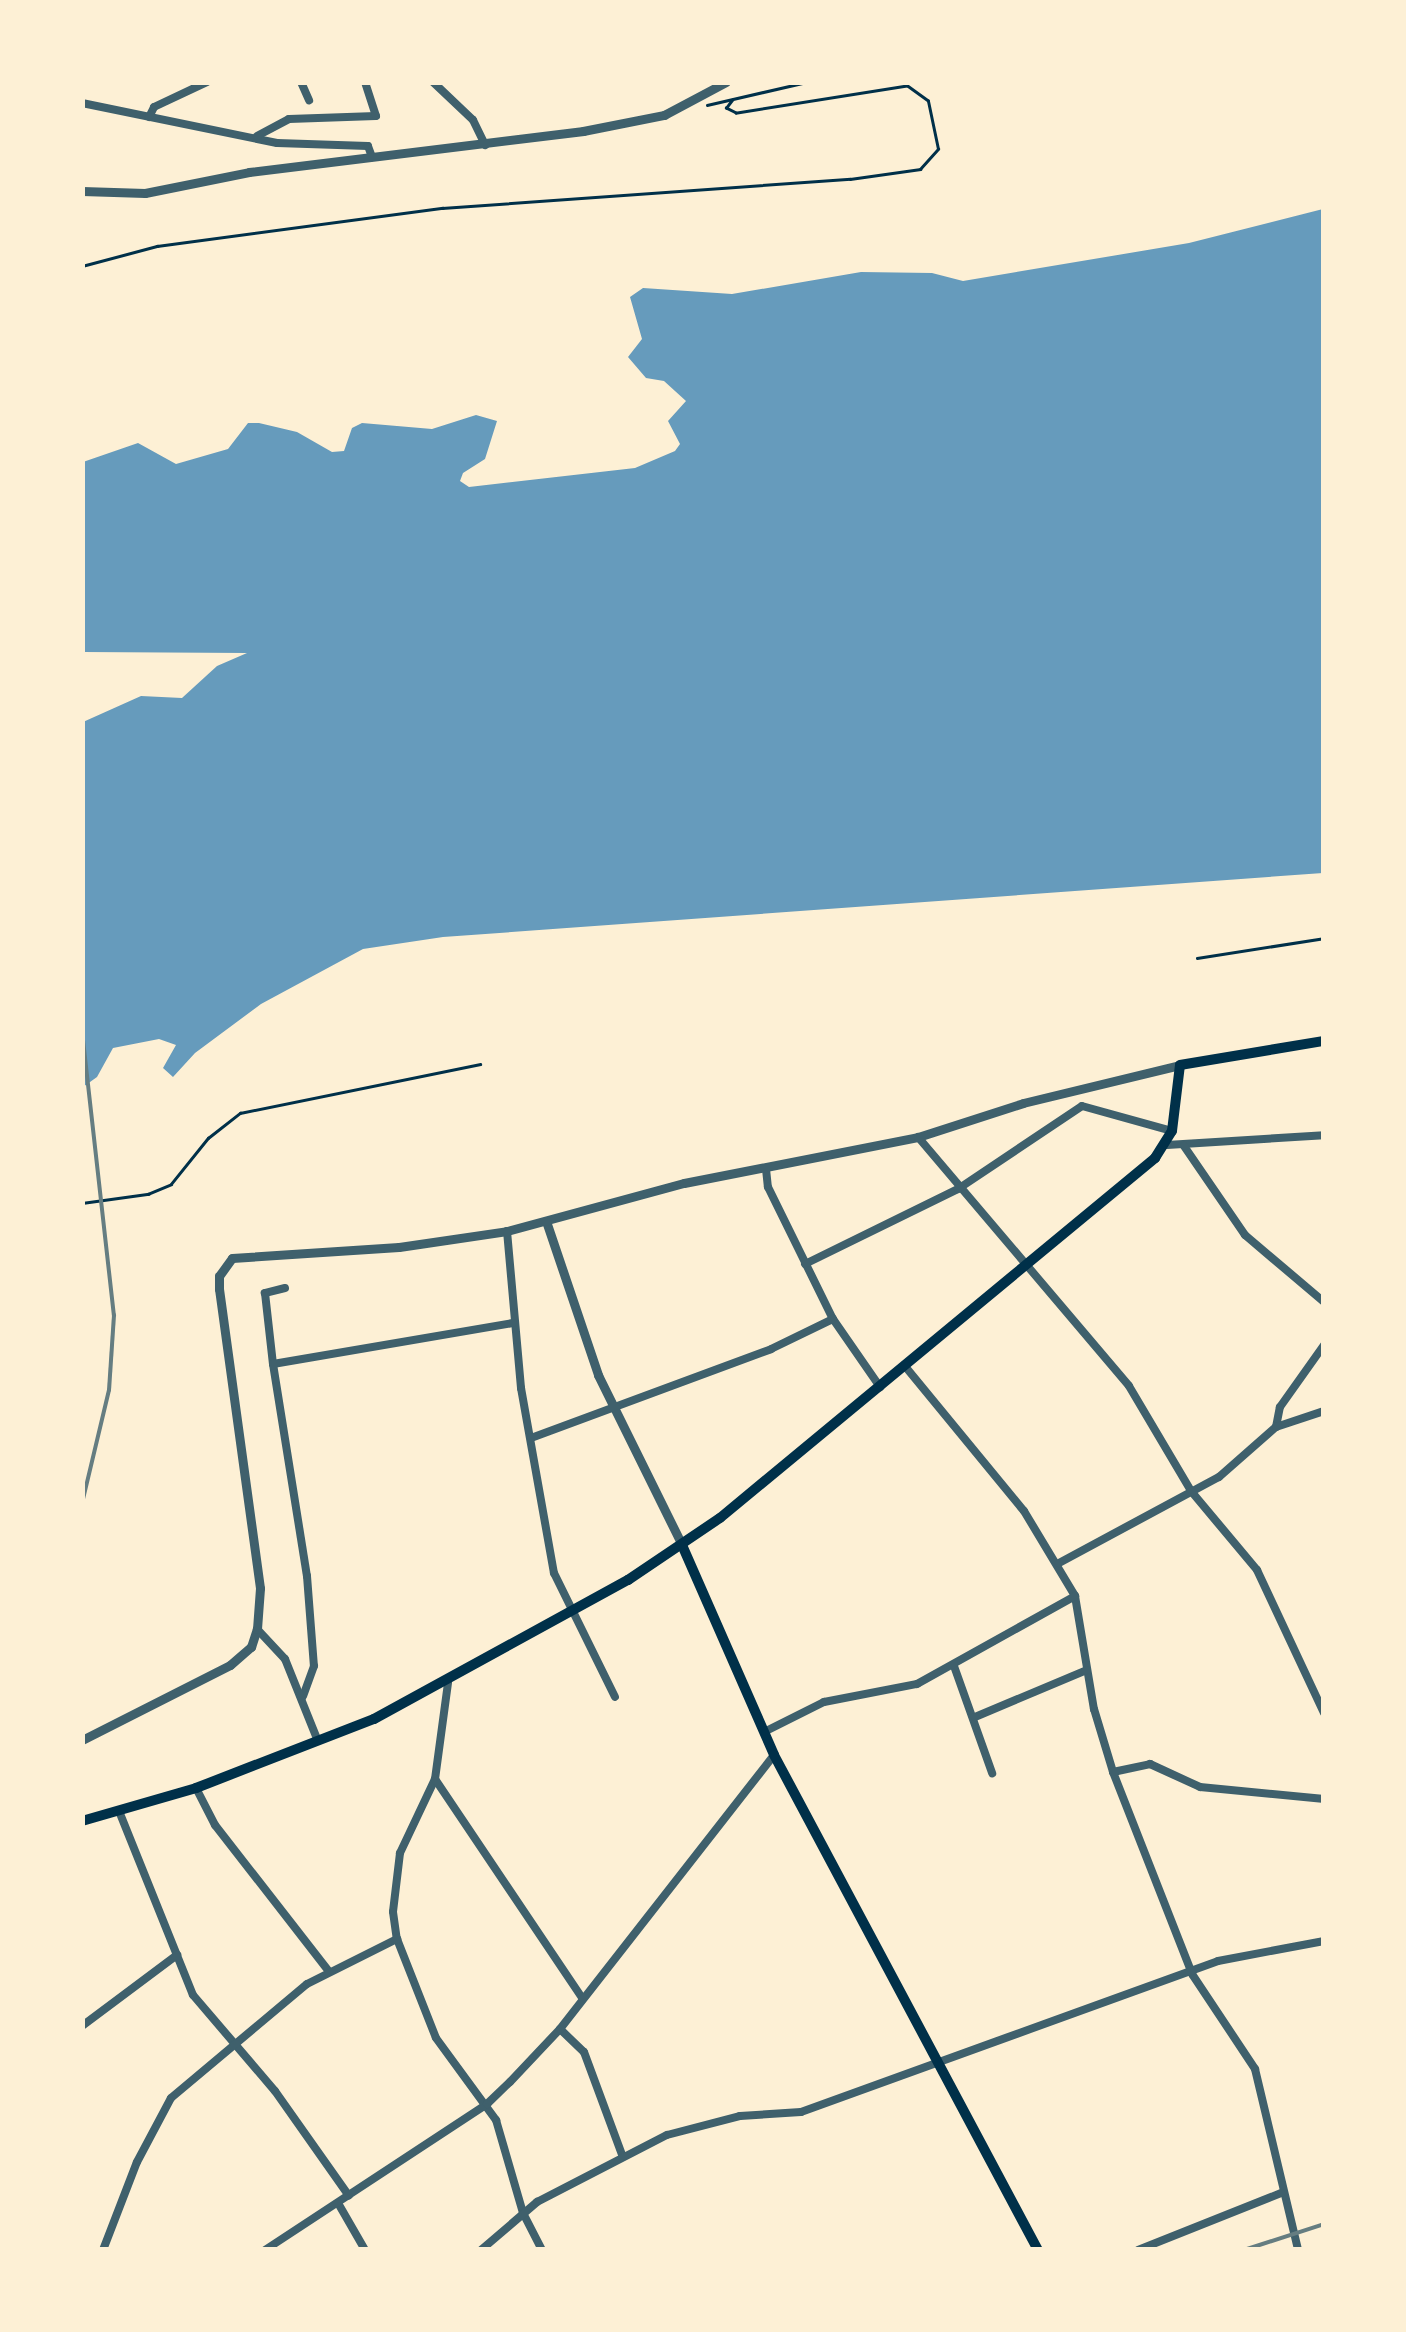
<!DOCTYPE html>
<html>
<head>
<meta charset="utf-8">
<style>
	body { margin:0 }
	#map { position:relative; width:1406px; height:2332px; overflow:hidden; background:#fdf0d5; font-family:"Nunito Sans",sans-serif }
	div>[style] { position:absolute }
	[style*='--x'] { left:calc(var(--x)*1px); top:calc(var(--y)*1px); width:calc(var(--w)*1px); rotate:calc(var(--a)*1deg) }
	.water>* { inset:0; background:#669bbc }
	.path>* { height:2.5px; margin:-1.25px; padding:0 1.25px; transform-origin:1.25px; border-radius:1.25px; background:#003049 }
	.minor>* { height:8px; margin:-4px; padding:0 4px; transform-origin:4px; border-radius:4px; background:#3f606c }
	.tertiary>* { height:9px; margin:-4.5px; padding:0 4.5px; transform-origin:4.5px; border-radius:4.5px; background:#3f606c }
	.secondary>* { height:10px; margin:-5px; padding:0 5px; transform-origin:5px; border-radius:5px; background:#003049 }
	.rail>* { height:4px; margin:-2px; padding:0 2px; transform-origin:2px; border-radius:2px; background:#657d81 }
	span { translate:-50% -50%; white-space:nowrap; text-align:center; line-height:1.15; -webkit-text-stroke:8px #fdf0d5; paint-order:stroke }
	.frame { position:absolute; inset:0; border:85px solid #fdf0d5; pointer-events:none }
</style>
</head>
<body>
<div id="map">
	<div class="water">
		<div style="clip-path:polygon(1323px 209px,1323px 873px,443px 937px,363px 949px,261px 1004px,195px 1053px,173px 1077px,163px 1068px,176px 1045px,159px 1039px,113px 1048px,97px 1077px,83px 1087px,83px 722px,141px 696px,182px 698px,217px 666px,247px 653px,83px 652px,83px 462px,138px 443px,176px 464px,228px 449px,248px 423px,259px 423px,297px 432px,332px 452px,344px 451px,352px 428px,362px 423px,432px 429px,476px 415px,497px 421px,485px 459px,463px 473px,460px 481px,469px 487px,635px 468px,675px 451px,680px 444px,668px 421px,686px 401px,664px 381px,646px 378px,628px 357px,642px 339px,630px 297px,643px 288px,732px 294px,861px 272px,932px 273px,963px 281px,1189px 243px)"></div>
	</div>
	<div class="path">
		<div style="--x:707;--y:105;--w:103;--a:-13"></div>
		<div style="--x:82;--y:266;--w:78;--a:-14.9"></div>
		<div style="--x:157;--y:246;--w:288;--a:-7.6"></div>
		<div style="--x:442;--y:208;--w:409;--a:-4.1"></div>
		<div style="--x:850;--y:179;--w:71;--a:-8.1"></div>
		<div style="--x:920;--y:169;--w:27;--a:-48"></div>
		<div style="--x:938;--y:149;--w:49;--a:-101.8"></div>
		<div style="--x:928;--y:101;--w:26;--a:-144"></div>
		<div style="--x:907;--y:86;--w:173;--a:171"></div>
		<div style="--x:736;--y:113;--w:11;--a:-153"></div>
		<div style="--x:726;--y:108;--w:10;--a:-53"></div>
		<div style="--x:1197;--y:958;--w:129;--a:-8.9"></div>
		<div style="--x:82;--y:1203;--w:67;--a:-7.8"></div>
		<div style="--x:148;--y:1194;--w:25;--a:-23"></div>
		<div style="--x:171;--y:1184;--w:59;--a:-51.2"></div>
		<div style="--x:208;--y:1138;--w:41;--a:-38"></div>
		<div style="--x:240;--y:1113;--w:245;--a:-11.5"></div>
	</div>
	<div class="minor">
		<div style="--x:301;--y:82;--w:20;--a:66"></div>
		<div style="--x:433;--y:82;--w:55;--a:43.5"></div>
		<div style="--x:473;--y:120;--w:28;--a:64"></div>
		<div style="--x:82;--y:103;--w:199;--a:11.6"></div>
		<div style="--x:277;--y:143;--w:91;--a:1.9"></div>
		<div style="--x:368;--y:146;--w:12;--a:70"></div>
		<div style="--x:149;--y:117;--w:11;--a:-63"></div>
		<div style="--x:154;--y:107;--w:59;--a:-25.3"></div>
		<div style="--x:257;--y:136;--w:36;--a:-28"></div>
		<div style="--x:289;--y:119;--w:87;--a:-2"></div>
		<div style="--x:376;--y:116;--w:36;--a:-108"></div>
		<div style="--x:918;--y:1137;--w:326;--a:49.7"></div>
		<div style="--x:1129;--y:1386;--w:122;--a:59.4"></div>
		<div style="--x:1191;--y:1491;--w:103;--a:50.1"></div>
		<div style="--x:1257;--y:1570;--w:158;--a:64.9"></div>
		<div style="--x:1167;--y:1145;--w:157;--a:-3.6"></div>
		<div style="--x:1184;--y:1146;--w:108;--a:55.6"></div>
		<div style="--x:1245;--y:1235;--w:104;--a:40.3"></div>
		<div style="--x:766;--y:1169;--w:18;--a:84"></div>
		<div style="--x:768;--y:1187;--w:147;--a:63.8"></div>
		<div style="--x:833;--y:1319;--w:83;--a:55.3"></div>
		<div style="--x:507;--y:1231;--w:158;--a:84.9"></div>
		<div style="--x:521;--y:1388;--w:188;--a:79.9"></div>
		<div style="--x:554;--y:1573;--w:138;--a:63.8"></div>
		<div style="--x:805;--y:1264;--w:170;--a:-26.1"></div>
		<div style="--x:958;--y:1189;--w:149;--a:-33.8"></div>
		<div style="--x:1082;--y:1106;--w:93;--a:15.5"></div>
		<div style="--x:285;--y:1288;--w:21;--a:166"></div>
		<div style="--x:265;--y:1293;--w:71;--a:83.6"></div>
		<div style="--x:273;--y:1364;--w:243;--a:-9.7"></div>
		<div style="--x:273;--y:1364;--w:215;--a:80.9"></div>
		<div style="--x:307;--y:1576;--w:90;--a:85.6"></div>
		<div style="--x:314;--y:1666;--w:32;--a:110"></div>
		<div style="--x:904;--y:1365;--w:189;--a:50.6"></div>
		<div style="--x:1024;--y:1511;--w:99;--a:59"></div>
		<div style="--x:1075;--y:1596;--w:115;--a:80.5"></div>
		<div style="--x:1094;--y:1709;--w:66;--a:73.2"></div>
		<div style="--x:1113;--y:1772;--w:217;--a:68.6"></div>
		<div style="--x:1192;--y:1974;--w:114;--a:56.4"></div>
		<div style="--x:1255;--y:2069;--w:186;--a:76.6"></div>
		<div style="--x:1276;--y:1427;--w:20;--a:-79"></div>
		<div style="--x:1280;--y:1407;--w:76;--a:-54.6"></div>
		<div style="--x:531;--y:1438;--w:256;--a:-20.3"></div>
		<div style="--x:771;--y:1349;--w:69;--a:-25.8"></div>
		<div style="--x:1059;--y:1563;--w:182;--a:-28.3"></div>
		<div style="--x:1219;--y:1477;--w:76;--a:-41.3"></div>
		<div style="--x:1276;--y:1427;--w:51;--a:-18.4"></div>
		<div style="--x:257;--y:1629;--w:41;--a:47"></div>
		<div style="--x:285;--y:1659;--w:88;--a:68.1"></div>
		<div style="--x:954;--y:1666;--w:114;--a:70.4"></div>
		<div style="--x:448;--y:1683;--w:97;--a:97.7"></div>
		<div style="--x:435;--y:1779;--w:82;--a:115.3"></div>
		<div style="--x:400;--y:1853;--w:59;--a:96.8"></div>
		<div style="--x:393;--y:1912;--w:27;--a:82"></div>
		<div style="--x:397;--y:1939;--w:106;--a:68.5"></div>
		<div style="--x:436;--y:2038;--w:102;--a:53.8"></div>
		<div style="--x:496;--y:2120;--w:97;--a:73.8"></div>
		<div style="--x:523;--y:2213;--w:42;--a:62.8"></div>
		<div style="--x:975;--y:1717;--w:121;--a:-22.8"></div>
		<div style="--x:764;--y:1732;--w:67;--a:-26.6"></div>
		<div style="--x:824;--y:1702;--w:95;--a:-11"></div>
		<div style="--x:917;--y:1684;--w:181;--a:-29.1"></div>
		<div style="--x:1113;--y:1772;--w:38;--a:-12"></div>
		<div style="--x:1150;--y:1764;--w:55;--a:24.7"></div>
		<div style="--x:1200;--y:1787;--w:125;--a:5.5"></div>
		<div style="--x:435;--y:1779;--w:264;--a:56.1"></div>
		<div style="--x:196;--y:1788;--w:42;--a:62.8"></div>
		<div style="--x:215;--y:1825;--w:184;--a:52.1"></div>
		<div style="--x:119;--y:1811;--w:198;--a:68.1"></div>
		<div style="--x:193;--y:1995;--w:126;--a:49.5"></div>
		<div style="--x:275;--y:2091;--w:128;--a:54.8"></div>
		<div style="--x:82;--y:2026;--w:119;--a:-36.8"></div>
		<div style="--x:560;--y:2029;--w:33;--a:44"></div>
		<div style="--x:584;--y:2052;--w:110;--a:69.7"></div>
		<div style="--x:338;--y:2203;--w:54;--a:60.1"></div>
		<div style="--x:103;--y:2250;--w:94;--a:-68.9"></div>
		<div style="--x:137;--y:2162;--w:72;--a:-62"></div>
		<div style="--x:171;--y:2098;--w:177;--a:-40"></div>
		<div style="--x:307;--y:1984;--w:101;--a:-26.6"></div>
		<div style="--x:265;--y:2250;--w:266;--a:-33.3"></div>
		<div style="--x:487;--y:2104;--w:32;--a:-44"></div>
		<div style="--x:510;--y:2082;--w:73;--a:-46.7"></div>
		<div style="--x:560;--y:2029;--w:348;--a:-52"></div>
		<div style="--x:481;--y:2250;--w:74;--a:-40.6"></div>
		<div style="--x:537;--y:2202;--w:146;--a:-27.3"></div>
		<div style="--x:667;--y:2135;--w:75;--a:-14.6"></div>
		<div style="--x:740;--y:2116;--w:61;--a:-3.8"></div>
		<div style="--x:801;--y:2112;--w:443;--a:-19.9"></div>
		<div style="--x:1218;--y:1961;--w:108;--a:-10.7"></div>
		<div style="--x:1138;--y:2250;--w:154;--a:-21.7"></div>
	</div>
	<div class="tertiary">
		<div style="--x:82;--y:191;--w:63;--a:1.8"></div>
		<div style="--x:145;--y:193;--w:106;--a:-11.4"></div>
		<div style="--x:249;--y:172;--w:337;--a:-7"></div>
		<div style="--x:583;--y:131;--w:83;--a:-11.2"></div>
		<div style="--x:664;--y:115;--w:70;--a:-28"></div>
		<div style="--x:546;--y:1221;--w:163;--a:71.3"></div>
		<div style="--x:598;--y:1375;--w:190;--a:63.7"></div>
		<div style="--x:82;--y:1740;--w:166;--a:-26.9"></div>
		<div style="--x:230;--y:1665;--w:28;--a:-41"></div>
		<div style="--x:251;--y:1647;--w:19;--a:-72"></div>
		<div style="--x:257;--y:1629;--w:41;--a:-85.8"></div>
		<div style="--x:260;--y:1588;--w:302;--a:-97.8"></div>
		<div style="--x:219;--y:1289;--w:13;--a:-90"></div>
		<div style="--x:219;--y:1276;--w:22;--a:-54"></div>
		<div style="--x:232;--y:1258;--w:167;--a:-3.8"></div>
		<div style="--x:399;--y:1247;--w:109;--a:-8.4"></div>
		<div style="--x:507;--y:1231;--w:183;--a:-15.2"></div>
		<div style="--x:684;--y:1183;--w:238;--a:-11.1"></div>
		<div style="--x:918;--y:1137;--w:110;--a:-17.9"></div>
		<div style="--x:1023;--y:1103;--w:162;--a:-13.6"></div>
	</div>
	<div class="secondary">
		<div style="--x:682;--y:1545;--w:229;--a:66.3"></div>
		<div style="--x:774;--y:1755;--w:561;--a:61.93"></div>
		<div style="--x:82;--y:1821;--w:119;--a:-16.1"></div>
		<div style="--x:196;--y:1788;--w:191;--a:-21.2"></div>
		<div style="--x:374;--y:1719;--w:290;--a:-28.7"></div>
		<div style="--x:628;--y:1580;--w:111;--a:-34"></div>
		<div style="--x:720;--y:1518;--w:565;--a:-39.61"></div>
		<div style="--x:1155;--y:1158;--w:32;--a:-58"></div>
		<div style="--x:1172;--y:1131;--w:66;--a:-83.1"></div>
		<div style="--x:1180;--y:1065;--w:146;--a:-9.5"></div>
	</div>
	<div class="rail">
		<div style="--x:82;--y:1031;--w:286;--a:83.6"></div>
		<div style="--x:114;--y:1315;--w:75;--a:93.8"></div>
		<div style="--x:109;--y:1390;--w:116;--a:103.4"></div>
		<div style="--x:1244;--y:2250;--w:84;--a:-18"></div>
	</div>
	<div class="frame"></div>
</div>
</body>
</html>
